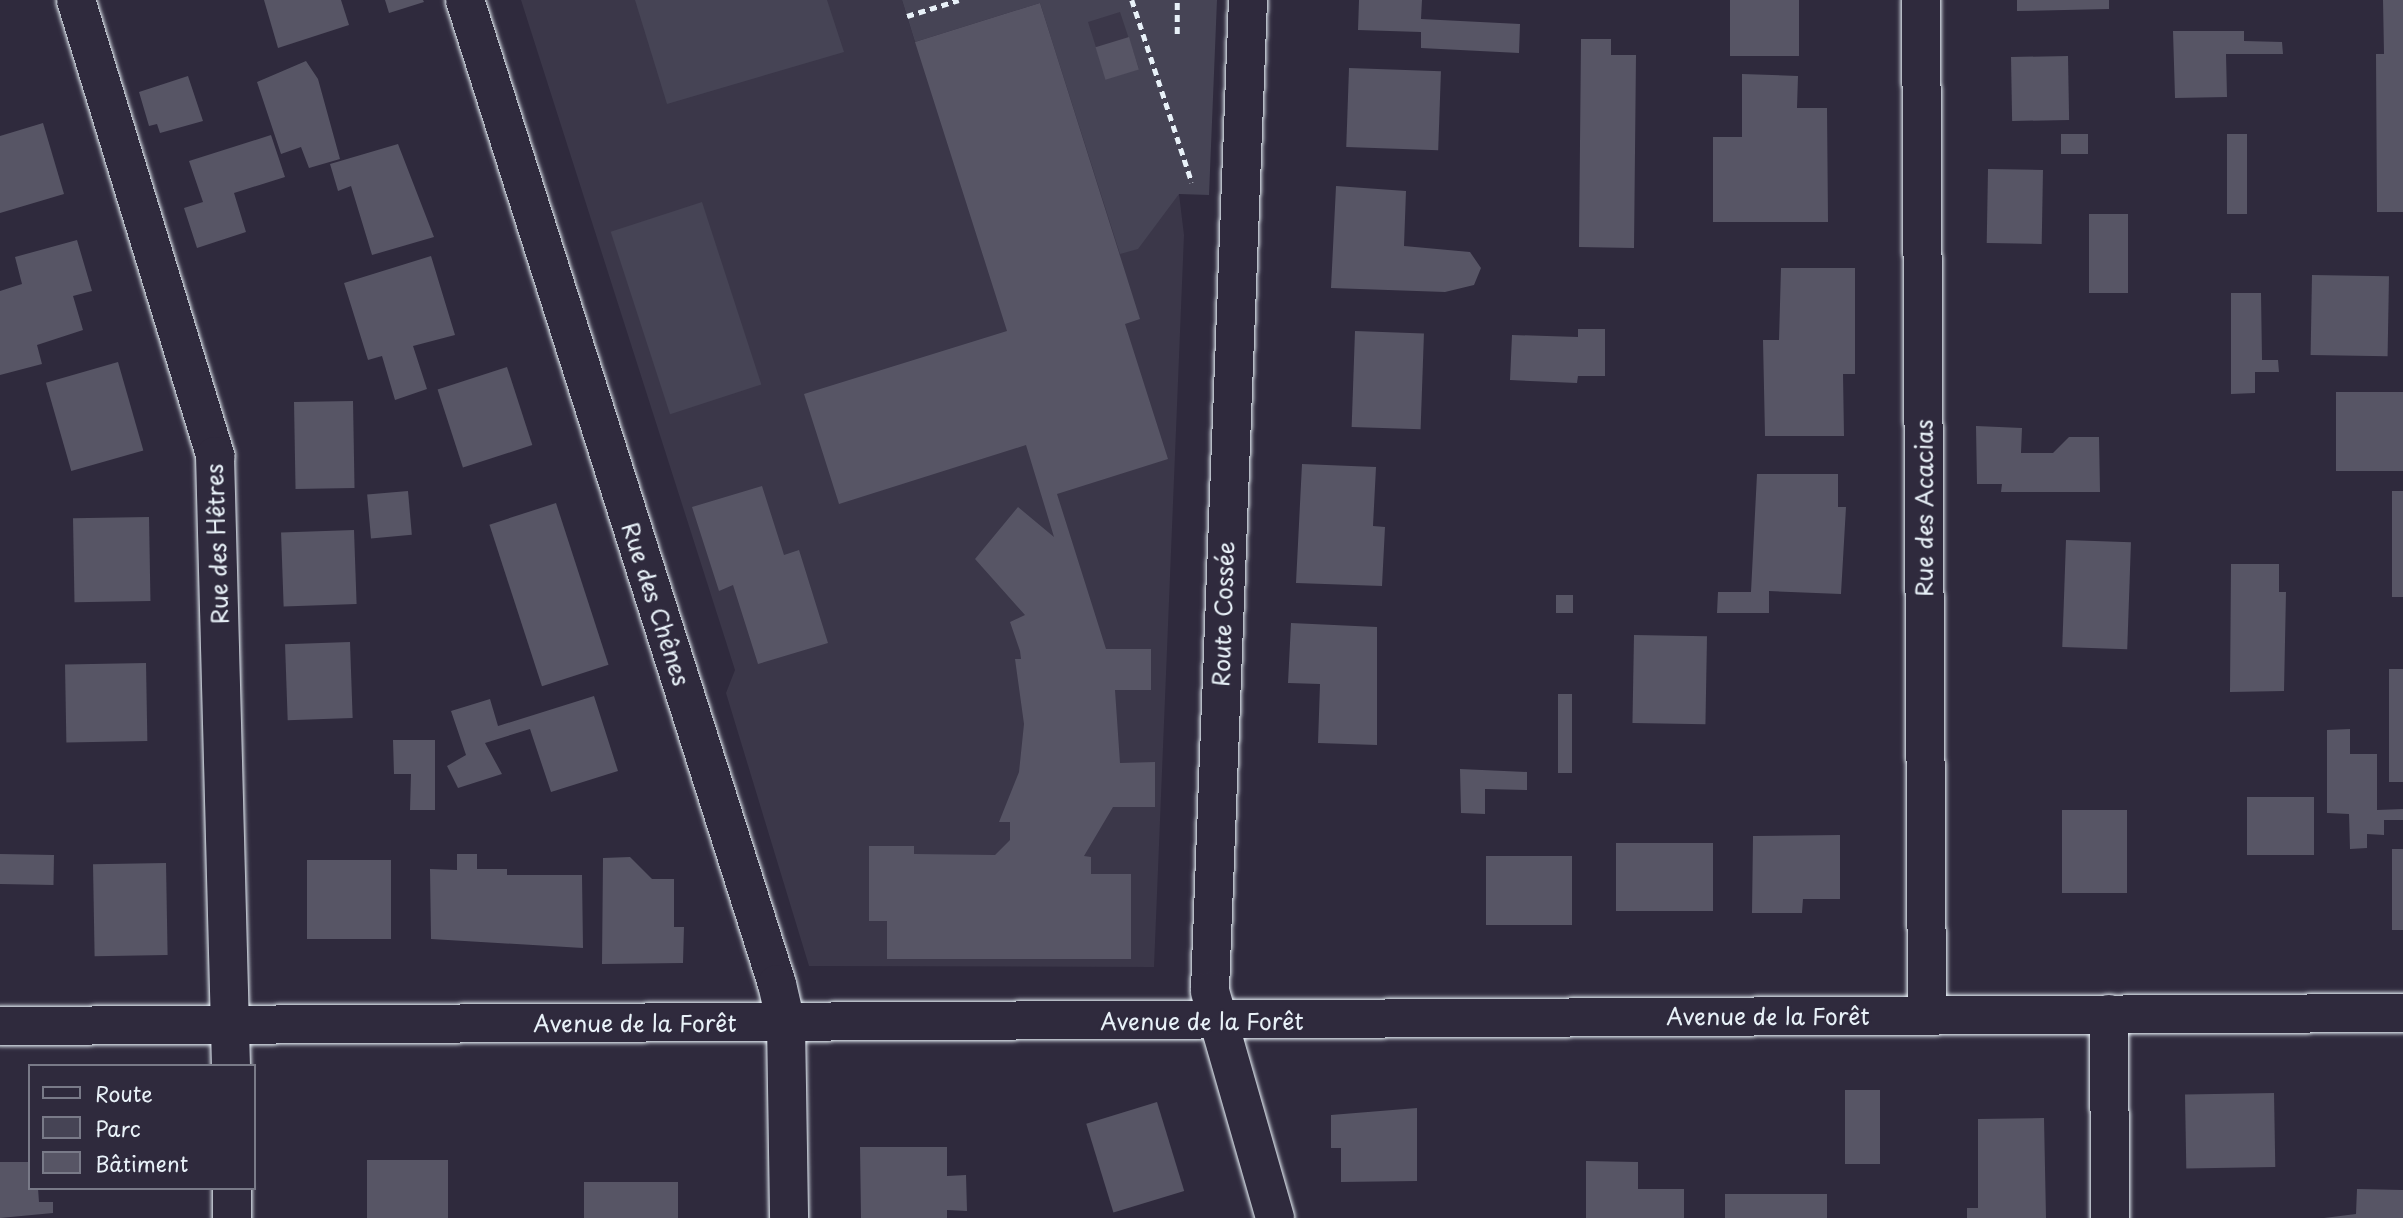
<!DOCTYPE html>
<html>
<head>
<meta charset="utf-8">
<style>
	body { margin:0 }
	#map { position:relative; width:2403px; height:1218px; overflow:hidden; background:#2f2a3d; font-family:"Playpen Sans",sans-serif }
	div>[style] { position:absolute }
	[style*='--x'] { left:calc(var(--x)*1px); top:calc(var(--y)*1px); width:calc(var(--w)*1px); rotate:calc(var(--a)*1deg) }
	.built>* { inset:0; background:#3b3749 }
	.green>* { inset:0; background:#464455; transform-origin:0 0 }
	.building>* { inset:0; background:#575565; transform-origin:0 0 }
	.path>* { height:4.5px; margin-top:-2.25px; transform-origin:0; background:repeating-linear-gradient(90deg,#e8f1f8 0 7px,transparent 0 12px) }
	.roads { filter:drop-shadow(0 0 2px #e8f1f8) drop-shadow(0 0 2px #e8f1f8) }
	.minor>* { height:38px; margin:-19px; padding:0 19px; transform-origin:19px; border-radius:19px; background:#2f2a3d }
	span { translate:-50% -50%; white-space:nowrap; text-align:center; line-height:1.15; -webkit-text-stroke:5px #2f2a3d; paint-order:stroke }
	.street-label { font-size:23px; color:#e8f1f8 }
	.legend { position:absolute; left:28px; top:1064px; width:228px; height:126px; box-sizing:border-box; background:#2f2a3d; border:2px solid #797a88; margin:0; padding:9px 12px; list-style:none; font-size:21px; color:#e8f1f8 }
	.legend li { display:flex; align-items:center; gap:14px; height:35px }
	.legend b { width:35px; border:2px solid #797a88 }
</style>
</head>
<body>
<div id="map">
	<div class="built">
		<div style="clip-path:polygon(521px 0,902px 0,915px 42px,1040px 3px,1050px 33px,1121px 11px,1179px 194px,1184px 235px,1154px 967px,809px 966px,726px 693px,735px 670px)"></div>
	</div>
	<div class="green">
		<div style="clip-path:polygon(635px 0,827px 0,844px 52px,667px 104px)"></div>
		<div style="clip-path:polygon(evenodd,902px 0,1217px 0,1209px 195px,1179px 194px,1138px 249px,1120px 254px,1040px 3px,915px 42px,902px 0,1120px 12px,1139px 69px,1106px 79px,1088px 22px,1120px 12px)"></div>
		<div style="left:702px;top:202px;width:192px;height:96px;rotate:72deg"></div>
	</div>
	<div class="building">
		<div style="clip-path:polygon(264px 0,341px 0,349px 25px,278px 48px)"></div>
		<div style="clip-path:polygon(385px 0,423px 0,424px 2px,389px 13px)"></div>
		<div style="clip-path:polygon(1359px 0,1422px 0,1421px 19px,1520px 24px,1519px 53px,1421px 48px,1421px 32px,1358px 30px)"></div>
		<div style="left:1730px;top:0;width:69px;height:56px"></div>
		<div style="clip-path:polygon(2017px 0,2109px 0,2109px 9px,2017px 11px)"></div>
		<div style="clip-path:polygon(2383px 0,2403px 0,2403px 212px,2377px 212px,2376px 54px,2384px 54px)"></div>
		<div style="clip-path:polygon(1040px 3px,1140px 319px,1125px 324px,1168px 459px,1057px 494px,1106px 649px,1151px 649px,1151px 690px,1115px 690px,1120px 763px,1155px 762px,1155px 807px,1113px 807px,1084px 856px,1091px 857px,1091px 874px,1131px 874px,1131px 959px,887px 959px,887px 921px,869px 921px,869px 846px,914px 846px,914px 854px,995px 855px,1010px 840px,1010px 822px,999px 822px,1019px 772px,1024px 724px,1015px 659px,1021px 659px,1020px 651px,1010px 622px,1025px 615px,975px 559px,1018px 507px,1054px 537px,1026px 445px,839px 504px,804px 394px,1007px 331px,915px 42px)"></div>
		<div style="clip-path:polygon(2173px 31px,2244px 31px,2244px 41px,2282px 42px,2283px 54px,2226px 54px,2227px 97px,2175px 98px)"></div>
		<div style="left:1129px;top:37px;width:34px;height:35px;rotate:73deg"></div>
		<div style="clip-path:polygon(1581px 39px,1611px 39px,1611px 55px,1636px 55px,1634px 248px,1579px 247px)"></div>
		<div style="left:2068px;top:56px;width:64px;height:57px;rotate:89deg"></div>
		<div style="clip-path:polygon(306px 61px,318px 79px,340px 159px,309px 168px,301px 147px,281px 154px,257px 82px)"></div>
		<div style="left:1349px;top:68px;width:92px;height:79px;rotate:2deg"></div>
		<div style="clip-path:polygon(1742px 74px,1798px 76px,1797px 108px,1827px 108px,1828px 222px,1713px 222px,1713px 137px,1742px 137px)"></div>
		<div style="clip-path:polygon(188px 76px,203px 121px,160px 133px,157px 124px,149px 126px,139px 92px)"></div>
		<div style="clip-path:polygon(43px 123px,64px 194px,0 213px,0 136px)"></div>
		<div style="left:2061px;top:134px;width:27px;height:20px"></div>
		<div style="left:2227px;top:134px;width:20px;height:80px"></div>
		<div style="clip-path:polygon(271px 135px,285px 177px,234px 193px,246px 232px,197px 248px,184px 208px,203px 202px,189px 161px)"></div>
		<div style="clip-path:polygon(398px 144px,434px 237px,372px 255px,351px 186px,338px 191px,330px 164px)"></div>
		<div style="left:1988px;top:169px;width:55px;height:74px;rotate:1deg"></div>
		<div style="clip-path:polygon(1336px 186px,1406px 191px,1404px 246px,1470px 252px,1481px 268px,1474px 285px,1445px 292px,1331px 288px)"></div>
		<div style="left:2128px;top:214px;width:79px;height:39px;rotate:90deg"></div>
		<div style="clip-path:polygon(77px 240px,92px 291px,73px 296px,83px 330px,37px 345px,42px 364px,0 375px,0 291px,22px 284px,15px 257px)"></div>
		<div style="clip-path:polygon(431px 256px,455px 335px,413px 346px,427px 389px,395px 400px,382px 356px,368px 360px,344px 283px)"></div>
		<div style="clip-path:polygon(1781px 268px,1855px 268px,1855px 374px,1843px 374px,1844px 436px,1765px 436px,1763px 340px,1779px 340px)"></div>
		<div style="left:2312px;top:275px;width:77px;height:80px;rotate:1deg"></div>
		<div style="clip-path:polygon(2231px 293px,2261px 293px,2262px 360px,2278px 360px,2279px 372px,2255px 372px,2255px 393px,2231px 394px)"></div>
		<div style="clip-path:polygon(1578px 329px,1605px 329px,1605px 376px,1578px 376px,1577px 383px,1510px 380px,1512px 335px,1578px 337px)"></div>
		<div style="left:1355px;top:331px;width:69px;height:96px;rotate:2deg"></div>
		<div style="left:118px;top:362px;width:92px;height:75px;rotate:74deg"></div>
		<div style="left:507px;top:367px;width:82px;height:73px;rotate:72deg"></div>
		<div style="left:2336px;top:392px;width:67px;height:79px"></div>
		<div style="left:353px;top:401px;width:87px;height:59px;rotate:89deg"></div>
		<div style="clip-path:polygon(1976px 426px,2022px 428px,2021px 453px,2053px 453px,2069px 437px,2099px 437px,2100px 492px,2001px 492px,2002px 484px,1977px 484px)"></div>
		<div style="clip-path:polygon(1302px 464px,1376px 467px,1373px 526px,1385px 527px,1382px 586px,1296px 583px)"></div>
		<div style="clip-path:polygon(1757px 474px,1838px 474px,1838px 507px,1846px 507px,1841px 594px,1769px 591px,1769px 613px,1717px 613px,1718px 592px,1751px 592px)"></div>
		<div style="clip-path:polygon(762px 486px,784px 555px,799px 550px,828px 643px,758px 664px,733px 585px,719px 591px,692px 507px)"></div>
		<div style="left:408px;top:491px;width:44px;height:41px;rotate:85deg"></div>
		<div style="left:2392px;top:491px;width:11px;height:106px"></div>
		<div style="left:556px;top:503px;width:170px;height:70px;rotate:72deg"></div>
		<div style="left:149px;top:517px;width:84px;height:76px;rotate:89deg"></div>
		<div style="left:354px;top:530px;width:74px;height:73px;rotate:88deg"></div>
		<div style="left:2066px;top:540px;width:65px;height:107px;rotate:2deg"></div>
		<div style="clip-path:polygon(2231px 564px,2279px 564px,2279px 592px,2286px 592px,2284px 691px,2230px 692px)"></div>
		<div style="left:1556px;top:595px;width:17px;height:18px"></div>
		<div style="clip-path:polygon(1291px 623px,1377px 627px,1377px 745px,1318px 743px,1320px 684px,1288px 683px)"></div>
		<div style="left:1634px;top:635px;width:73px;height:88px;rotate:1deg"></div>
		<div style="left:350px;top:642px;width:76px;height:65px;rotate:88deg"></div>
		<div style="left:146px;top:663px;width:78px;height:81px;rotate:89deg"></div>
		<div style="left:2389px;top:669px;width:14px;height:113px"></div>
		<div style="left:1558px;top:694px;width:14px;height:79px"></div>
		<div style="clip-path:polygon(594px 696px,618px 771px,551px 792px,530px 729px,485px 743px,502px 774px,458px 788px,447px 766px,466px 755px,451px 711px,490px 699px,498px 726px)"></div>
		<div style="clip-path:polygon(2350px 729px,2350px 754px,2377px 754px,2377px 810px,2403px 809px,2403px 820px,2384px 820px,2384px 835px,2367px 834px,2367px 848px,2350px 849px,2349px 814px,2327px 813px,2327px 730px)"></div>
		<div style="clip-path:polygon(393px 740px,435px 740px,435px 810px,410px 810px,411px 774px,394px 774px)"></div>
		<div style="clip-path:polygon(1460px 769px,1527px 772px,1527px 790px,1485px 789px,1485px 814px,1461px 813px)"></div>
		<div style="left:2247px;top:797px;width:67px;height:58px"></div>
		<div style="left:2062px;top:810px;width:65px;height:83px"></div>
		<div style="clip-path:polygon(1840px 835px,1840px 899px,1803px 899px,1802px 913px,1752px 913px,1753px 836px)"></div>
		<div style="left:1616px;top:843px;width:97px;height:68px"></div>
		<div style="left:2392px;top:849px;width:11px;height:81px"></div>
		<div style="left:0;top:854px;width:54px;height:30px;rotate:1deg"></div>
		<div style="clip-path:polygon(457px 854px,477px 854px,477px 869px,507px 869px,507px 875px,582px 875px,583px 948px,431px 939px,430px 869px,457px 870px)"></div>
		<div style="left:1486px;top:856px;width:86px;height:69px"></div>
		<div style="clip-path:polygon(630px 857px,652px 879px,674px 879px,674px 927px,684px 927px,683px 963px,602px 964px,603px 858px)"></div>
		<div style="left:391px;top:860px;width:79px;height:84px;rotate:90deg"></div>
		<div style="left:166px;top:863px;width:92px;height:73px;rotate:89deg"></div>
		<div style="left:1845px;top:1090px;width:35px;height:74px"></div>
		<div style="left:2274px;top:1093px;width:74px;height:89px;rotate:89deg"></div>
		<div style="left:1157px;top:1102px;width:93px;height:74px;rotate:73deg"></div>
		<div style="clip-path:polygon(1417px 1108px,1417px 1181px,1341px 1182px,1341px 1148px,1331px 1148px,1331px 1115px)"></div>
		<div style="clip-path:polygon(2044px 1118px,2046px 1218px,1967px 1218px,1967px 1208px,1978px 1208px,1978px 1119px)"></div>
		<div style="clip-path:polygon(860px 1147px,947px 1147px,947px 1176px,966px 1175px,967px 1211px,947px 1210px,947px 1218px,861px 1218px)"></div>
		<div style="left:367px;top:1160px;width:81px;height:58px"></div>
		<div style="clip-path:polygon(1586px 1161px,1638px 1162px,1638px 1189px,1684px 1189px,1684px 1218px,1586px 1218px)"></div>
		<div style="clip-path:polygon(0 1162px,30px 1162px,30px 1188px,38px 1188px,39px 1202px,53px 1202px,53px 1213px,0 1218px)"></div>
		<div style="left:584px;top:1182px;width:94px;height:36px"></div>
		<div style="clip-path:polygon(2357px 1189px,2403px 1190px,2403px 1218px,2324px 1218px,2356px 1214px)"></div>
		<div style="left:1725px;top:1194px;width:102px;height:24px"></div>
	</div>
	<div class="path">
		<div style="--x:1132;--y:0;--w:192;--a:71.8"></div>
		<div style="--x:907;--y:16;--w:54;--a:-17.1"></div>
		<div style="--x:1177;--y:34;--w:34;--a:-90"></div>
	</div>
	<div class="roads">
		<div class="minor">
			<div style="--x:76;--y:0;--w:477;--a:73"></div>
			<div style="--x:215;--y:456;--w:610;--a:88.5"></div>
			<div style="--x:465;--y:0;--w:1032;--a:72.41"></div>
			<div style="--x:777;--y:984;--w:40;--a:77"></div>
			<div style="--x:786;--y:1023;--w:195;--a:89.1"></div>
			<div style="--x:1248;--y:0;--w:992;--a:92.2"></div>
			<div style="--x:1210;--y:991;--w:236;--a:74"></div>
			<div style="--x:1921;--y:0;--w:1015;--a:89.66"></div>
			<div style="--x:2109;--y:1014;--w:204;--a:89.7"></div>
			<div style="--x:0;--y:1026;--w:2403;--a:-0.31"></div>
			<div style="--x:232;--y:1188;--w:30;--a:90"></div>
		</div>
	</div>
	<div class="street-label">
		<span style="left:1924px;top:508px;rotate:-90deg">Rue des Acacias</span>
		<span style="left:217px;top:544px;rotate:-92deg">Rue des Hêtres</span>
		<span style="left:656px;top:604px;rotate:72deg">Rue des Chênes</span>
		<span style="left:1223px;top:614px;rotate:-88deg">Route Cossée</span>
		<span style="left:1768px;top:1016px">Avenue de la Forêt</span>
		<span style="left:1202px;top:1021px">Avenue de la Forêt</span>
		<span style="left:635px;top:1023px">Avenue de la Forêt</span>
	</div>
	<ul class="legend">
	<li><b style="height:9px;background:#2f2a3d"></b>Route</li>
	<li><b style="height:19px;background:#464455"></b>Parc</li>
	<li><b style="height:19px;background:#575565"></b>Bâtiment</li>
	</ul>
</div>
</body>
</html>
